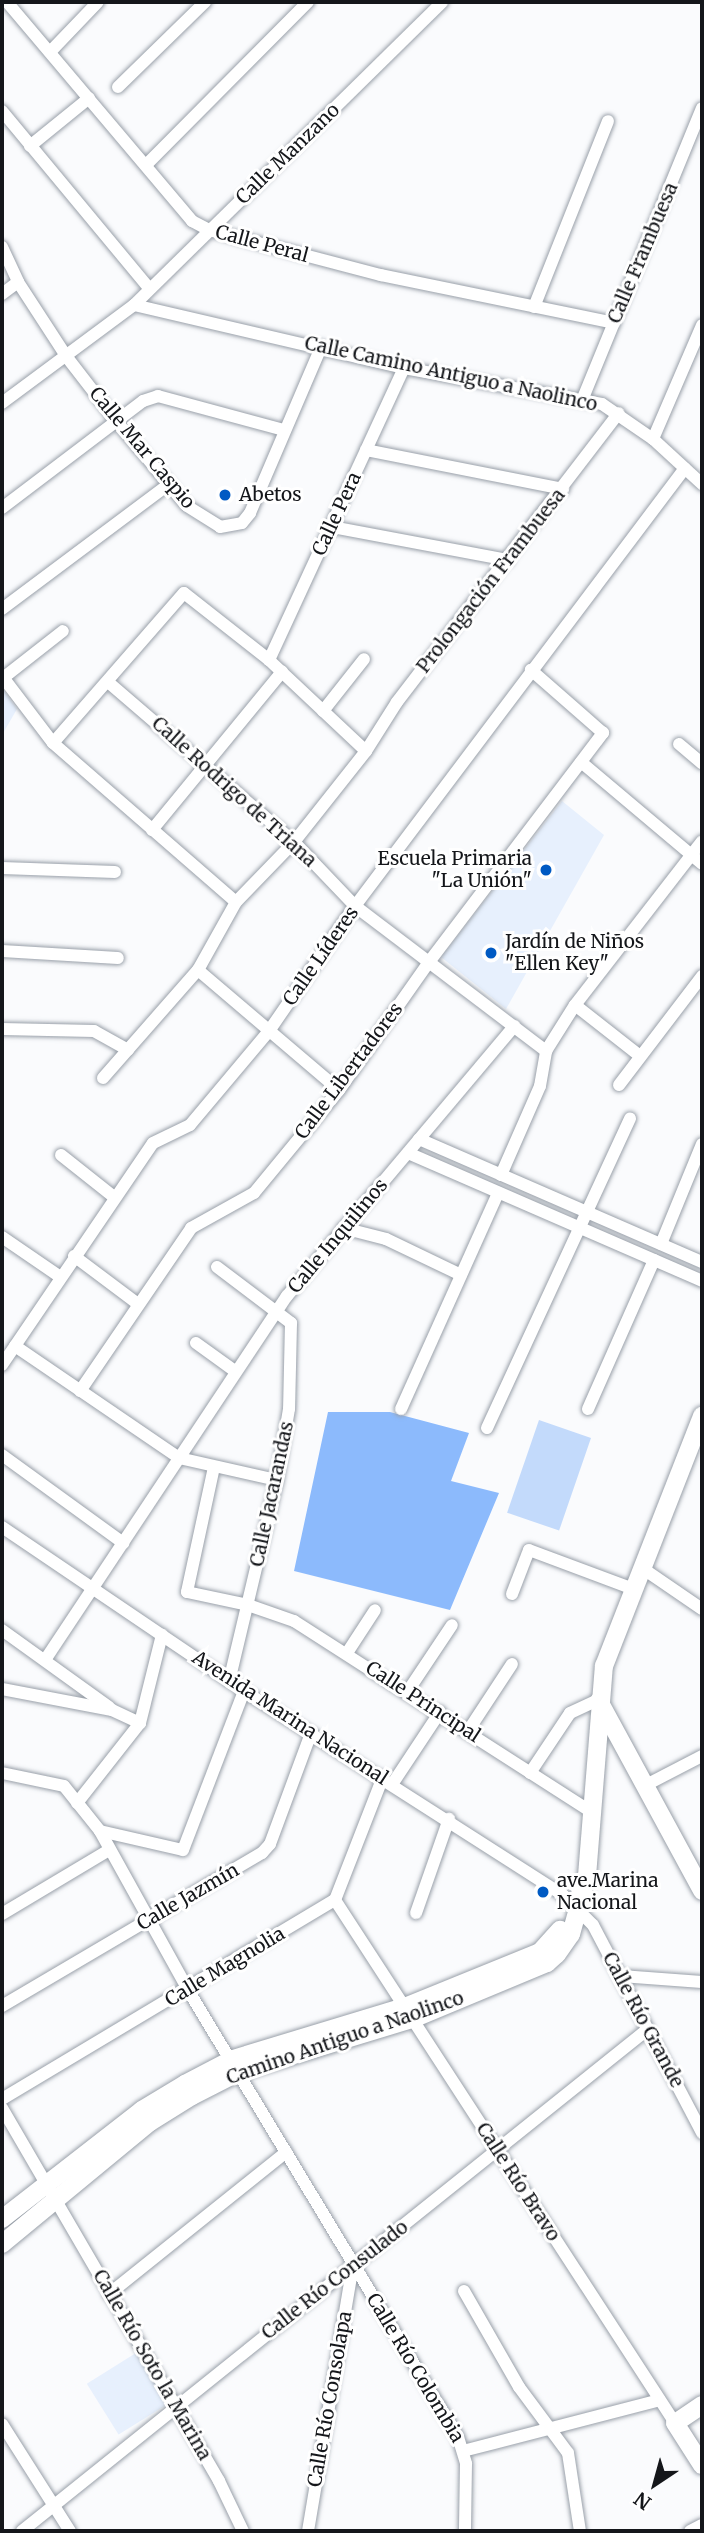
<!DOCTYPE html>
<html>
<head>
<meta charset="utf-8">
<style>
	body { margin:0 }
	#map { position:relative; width:704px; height:2533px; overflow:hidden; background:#fafbfd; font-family:Merriweather,serif }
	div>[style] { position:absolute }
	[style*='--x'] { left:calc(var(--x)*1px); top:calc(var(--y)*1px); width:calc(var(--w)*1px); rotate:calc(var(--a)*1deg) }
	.built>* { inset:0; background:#e7f0fd; transform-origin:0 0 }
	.green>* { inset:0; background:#c3dafb; transform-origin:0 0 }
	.forest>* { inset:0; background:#8cbafc }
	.roads { filter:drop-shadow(0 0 2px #99a0a9) drop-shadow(0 0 2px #99a0a9) }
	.street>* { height:12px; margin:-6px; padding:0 6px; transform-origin:6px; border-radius:6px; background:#fff }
	.secondary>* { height:18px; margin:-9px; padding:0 9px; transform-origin:9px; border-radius:9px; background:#fff }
	.dots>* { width:19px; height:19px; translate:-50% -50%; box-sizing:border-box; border:4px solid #fff; border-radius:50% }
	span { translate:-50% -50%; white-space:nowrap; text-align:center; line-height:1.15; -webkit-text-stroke:6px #fff; paint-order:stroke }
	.street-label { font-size:19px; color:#14161a }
	.poi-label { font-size:19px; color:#14161a }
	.left { translate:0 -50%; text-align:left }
	.right { translate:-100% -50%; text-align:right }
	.frame { position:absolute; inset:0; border:4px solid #14161a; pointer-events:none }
	.north { position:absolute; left:620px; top:2449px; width:70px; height:70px; -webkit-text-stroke:5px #fff; paint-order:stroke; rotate:216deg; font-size:19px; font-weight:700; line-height:28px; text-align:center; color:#14161a }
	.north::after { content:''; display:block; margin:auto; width:24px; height:32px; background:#14161a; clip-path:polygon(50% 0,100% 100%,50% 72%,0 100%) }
</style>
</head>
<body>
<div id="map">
	<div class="built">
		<div style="clip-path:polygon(2px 688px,17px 709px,2px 735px)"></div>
		<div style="clip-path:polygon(562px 801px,604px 835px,506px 1009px,441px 957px)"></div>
		<div style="left:136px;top:2353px;width:60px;height:58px;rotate:58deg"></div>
	</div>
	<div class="green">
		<div style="left:539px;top:1420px;width:55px;height:98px;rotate:19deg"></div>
	</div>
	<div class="forest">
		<div style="clip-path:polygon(328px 1412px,390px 1412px,469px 1433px,451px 1481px,499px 1493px,450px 1610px,294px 1571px)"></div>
	</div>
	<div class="roads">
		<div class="street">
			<div style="--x:7;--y:2;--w:287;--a:49.8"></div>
			<div style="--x:192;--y:221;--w:19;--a:28"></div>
			<div style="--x:209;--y:230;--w:178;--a:14.7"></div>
			<div style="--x:381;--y:275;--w:238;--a:11.6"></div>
			<div style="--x:50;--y:52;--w:69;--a:-46.2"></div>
			<div style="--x:118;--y:87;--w:122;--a:-44.3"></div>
			<div style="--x:2;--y:111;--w:231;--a:50.3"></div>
			<div style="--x:30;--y:146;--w:76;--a:-39.1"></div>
			<div style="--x:146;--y:165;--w:230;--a:-45.2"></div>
			<div style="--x:2;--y:247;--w:38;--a:65"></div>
			<div style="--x:18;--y:282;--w:88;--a:57"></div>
			<div style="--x:66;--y:356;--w:83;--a:52.3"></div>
			<div style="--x:117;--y:422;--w:109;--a:50.2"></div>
			<div style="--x:187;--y:506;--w:39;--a:32"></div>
			<div style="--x:220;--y:527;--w:22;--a:-10"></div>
			<div style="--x:242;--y:523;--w:13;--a:-51"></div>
			<div style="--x:250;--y:513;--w:181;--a:-66.8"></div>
			<div style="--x:2;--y:294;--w:20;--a:-37"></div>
			<div style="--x:134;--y:305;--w:277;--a:13.1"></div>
			<div style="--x:404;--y:368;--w:201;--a:10.3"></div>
			<div style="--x:602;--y:404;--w:62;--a:34.5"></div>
			<div style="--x:653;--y:439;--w:67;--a:42.6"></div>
			<div style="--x:534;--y:307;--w:200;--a:-68.3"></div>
			<div style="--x:583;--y:398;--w:313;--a:-67.7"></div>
			<div style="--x:2;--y:403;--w:164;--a:-36.6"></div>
			<div style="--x:134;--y:305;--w:432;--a:-44.5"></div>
			<div style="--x:653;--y:439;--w:124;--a:-66.7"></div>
			<div style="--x:366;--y:450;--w:201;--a:11.2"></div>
			<div style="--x:2;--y:508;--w:177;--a:-37.2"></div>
			<div style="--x:143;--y:401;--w:16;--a:-18"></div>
			<div style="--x:158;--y:396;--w:131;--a:15.1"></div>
			<div style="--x:332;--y:527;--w:179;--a:10.6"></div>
			<div style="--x:2;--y:609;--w:207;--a:-36.8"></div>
			<div style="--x:269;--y:660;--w:322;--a:-65.2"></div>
			<div style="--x:2;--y:676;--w:84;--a:52.7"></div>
			<div style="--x:53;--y:743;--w:242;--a:41"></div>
			<div style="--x:3;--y:678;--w:76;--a:-38.1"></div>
			<div style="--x:108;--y:682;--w:245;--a:40.7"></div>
			<div style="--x:294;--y:842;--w:88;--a:46.4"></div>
			<div style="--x:355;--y:906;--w:240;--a:37.2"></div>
			<div style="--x:323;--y:711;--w:66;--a:-51.7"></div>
			<div style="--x:53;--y:743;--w:199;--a:-48.9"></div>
			<div style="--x:184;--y:593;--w:108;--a:38.2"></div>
			<div style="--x:269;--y:660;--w:133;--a:43.2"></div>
			<div style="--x:679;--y:744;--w:30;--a:40"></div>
			<div style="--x:581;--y:762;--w:158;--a:40.1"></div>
			<div style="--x:152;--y:830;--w:205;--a:-50.6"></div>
			<div style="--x:2;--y:868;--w:113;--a:2"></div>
			<div style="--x:2;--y:951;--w:116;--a:3.5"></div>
			<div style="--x:198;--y:970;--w:185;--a:40.4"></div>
			<div style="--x:575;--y:1005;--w:83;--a:38.1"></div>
			<div style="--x:2;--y:1029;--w:92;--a:1.2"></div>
			<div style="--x:94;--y:1031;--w:39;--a:29"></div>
			<div style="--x:103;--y:1078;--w:144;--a:-48.7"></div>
			<div style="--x:198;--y:970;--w:78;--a:-60.8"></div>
			<div style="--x:236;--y:902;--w:83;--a:-46"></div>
			<div style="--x:294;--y:842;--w:116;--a:-51.6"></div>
			<div style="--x:366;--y:751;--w:58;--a:-57.7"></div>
			<div style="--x:397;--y:702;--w:364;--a:-52.5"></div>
			<div style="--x:619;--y:1085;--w:137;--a:-52.7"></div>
			<div style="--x:419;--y:1139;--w:309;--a:23.5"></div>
			<div style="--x:408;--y:1153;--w:321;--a:23.5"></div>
			<div style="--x:61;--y:1155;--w:68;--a:38.4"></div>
			<div style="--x:501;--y:1175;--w:97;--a:-66.3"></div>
			<div style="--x:540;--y:1086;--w:36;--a:-80"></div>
			<div style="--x:546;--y:1051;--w:54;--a:-57.8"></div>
			<div style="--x:575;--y:1005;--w:207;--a:-52.2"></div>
			<div style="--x:343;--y:1228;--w:44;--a:14.3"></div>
			<div style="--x:386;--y:1239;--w:83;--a:25.6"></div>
			<div style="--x:2;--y:1237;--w:69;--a:34.4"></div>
			<div style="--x:661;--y:1244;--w:108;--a:-67.7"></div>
			<div style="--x:74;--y:1256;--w:80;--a:36.9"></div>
			<div style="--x:217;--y:1267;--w:93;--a:37.1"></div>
			<div style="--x:291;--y:1323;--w:86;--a:91.3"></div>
			<div style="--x:289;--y:1409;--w:72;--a:99.6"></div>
			<div style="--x:277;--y:1480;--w:207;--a:103.4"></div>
			<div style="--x:196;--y:1343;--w:49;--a:35.9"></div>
			<div style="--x:15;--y:1346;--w:199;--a:34.3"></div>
			<div style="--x:179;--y:1458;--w:100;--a:12.7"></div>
			<div style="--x:2;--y:1365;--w:268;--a:-55.8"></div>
			<div style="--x:153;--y:1143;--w:41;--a:-25.9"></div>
			<div style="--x:190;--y:1125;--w:123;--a:-50"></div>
			<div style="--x:269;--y:1031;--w:152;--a:-55.5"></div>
			<div style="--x:355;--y:906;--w:548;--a:-53"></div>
			<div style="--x:80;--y:1391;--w:197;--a:-55.7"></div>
			<div style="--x:191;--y:1228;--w:72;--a:-29.1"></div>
			<div style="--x:254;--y:1193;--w:134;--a:-50.5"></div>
			<div style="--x:339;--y:1090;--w:156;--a:-54.9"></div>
			<div style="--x:429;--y:962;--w:288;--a:-52.8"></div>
			<div style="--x:603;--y:733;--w:96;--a:-138.8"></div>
			<div style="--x:401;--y:1409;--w:237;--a:-65.8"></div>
			<div style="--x:588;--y:1409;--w:163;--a:-66.1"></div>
			<div style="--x:487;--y:1428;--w:341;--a:-65.2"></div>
			<div style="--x:2;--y:1455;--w:150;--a:36"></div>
			<div style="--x:214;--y:1467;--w:128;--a:102.2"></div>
			<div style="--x:187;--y:1592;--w:62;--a:12"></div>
			<div style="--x:248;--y:1605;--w:49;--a:19.2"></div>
			<div style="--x:294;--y:1621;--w:354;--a:32.7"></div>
			<div style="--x:2;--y:1527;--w:292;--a:34.1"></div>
			<div style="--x:244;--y:1691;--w:379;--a:32.6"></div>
			<div style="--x:563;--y:1895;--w:42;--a:45"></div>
			<div style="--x:593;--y:1925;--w:235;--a:62.3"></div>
			<div style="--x:645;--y:1570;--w:69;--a:34.4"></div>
			<div style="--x:512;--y:1594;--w:47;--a:-68.9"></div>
			<div style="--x:529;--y:1550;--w:114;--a:20.5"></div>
			<div style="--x:2;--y:1630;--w:132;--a:35.7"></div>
			<div style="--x:347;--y:1653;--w:51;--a:-56.9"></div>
			<div style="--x:45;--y:1660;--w:437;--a:-56.4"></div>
			<div style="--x:287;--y:1296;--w:353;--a:-49.9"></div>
			<div style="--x:2;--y:1689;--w:112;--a:10.8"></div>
			<div style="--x:112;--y:1710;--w:31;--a:25"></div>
			<div style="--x:408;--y:1691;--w:79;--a:-56.3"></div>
			<div style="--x:468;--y:1731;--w:80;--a:-56.7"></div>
			<div style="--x:2;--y:1773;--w:63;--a:11.8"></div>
			<div style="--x:64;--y:1786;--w:58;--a:51.3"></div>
			<div style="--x:100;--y:1831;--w:182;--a:61"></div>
			<div style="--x:188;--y:1990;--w:522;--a:58.87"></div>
			<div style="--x:458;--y:2437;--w:28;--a:73"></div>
			<div style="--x:466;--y:2464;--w:67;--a:90.9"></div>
			<div style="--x:530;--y:1773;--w:72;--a:-56.3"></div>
			<div style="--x:570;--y:1713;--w:31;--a:-25"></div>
			<div style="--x:393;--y:1783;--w:85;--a:-56.5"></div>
			<div style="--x:646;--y:1785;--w:63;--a:-27.4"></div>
			<div style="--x:77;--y:1803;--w:102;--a:-51.8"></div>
			<div style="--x:140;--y:1723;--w:91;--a:-76"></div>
			<div style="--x:100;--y:1831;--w:85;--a:12.9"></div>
			<div style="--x:183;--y:1850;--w:170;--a:-69"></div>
			<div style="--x:335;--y:1900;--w:624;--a:56.97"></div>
			<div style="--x:416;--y:1913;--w:100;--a:-70.7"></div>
			<div style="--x:2;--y:1914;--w:125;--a:-30.9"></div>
			<div style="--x:621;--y:1976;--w:81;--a:4.2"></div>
			<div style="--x:2;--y:2006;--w:302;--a:-30.5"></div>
			<div style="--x:262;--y:1853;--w:12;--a:-48"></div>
			<div style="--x:270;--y:1844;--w:118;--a:-69.7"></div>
			<div style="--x:2;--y:2099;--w:388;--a:-30.9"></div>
			<div style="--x:335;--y:1900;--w:132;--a:-68.7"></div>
			<div style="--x:2;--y:2108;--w:432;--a:59.8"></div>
			<div style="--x:219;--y:2481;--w:55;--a:64.4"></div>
			<div style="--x:464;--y:2291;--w:111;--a:60.2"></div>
			<div style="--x:519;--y:2387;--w:82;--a:53.4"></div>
			<div style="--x:568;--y:2453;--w:79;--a:81.3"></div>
			<div style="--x:109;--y:2294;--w:227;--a:-38.7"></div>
			<div style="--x:2;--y:2424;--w:127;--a:57.6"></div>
			<div style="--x:463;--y:2451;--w:203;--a:-14.5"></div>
			<div style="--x:22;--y:2531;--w:802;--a:-38.73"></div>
			<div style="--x:308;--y:2531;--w:269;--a:-80.4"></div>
			<div style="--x:690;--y:2531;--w:13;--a:-27"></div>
		</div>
		<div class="secondary">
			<div style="--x:599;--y:1701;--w:216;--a:61.5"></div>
			<div style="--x:2;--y:2219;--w:177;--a:-37.9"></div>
			<div style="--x:142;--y:2110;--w:50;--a:-31.2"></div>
			<div style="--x:185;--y:2084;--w:54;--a:-27.5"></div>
			<div style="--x:233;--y:2059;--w:182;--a:-16.9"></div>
			<div style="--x:407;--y:2006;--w:144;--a:-22.1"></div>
			<div style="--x:540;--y:1952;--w:30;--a:-48"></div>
			<div style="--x:2;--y:2244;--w:192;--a:-39.5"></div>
			<div style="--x:150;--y:2122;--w:49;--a:-31.8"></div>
			<div style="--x:192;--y:2096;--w:55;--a:-27"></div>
			<div style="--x:241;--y:2071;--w:182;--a:-16.9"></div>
			<div style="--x:415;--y:2018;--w:143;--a:-22.6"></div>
			<div style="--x:547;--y:1963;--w:13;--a:-42"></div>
			<div style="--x:557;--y:1954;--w:24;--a:-55"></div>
			<div style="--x:571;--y:1934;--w:60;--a:-74.6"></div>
			<div style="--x:587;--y:1876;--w:211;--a:-85.4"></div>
			<div style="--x:604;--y:1666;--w:269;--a:-68.6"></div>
			<div style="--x:702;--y:2405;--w:32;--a:146"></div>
			<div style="--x:675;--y:2423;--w:50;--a:57.3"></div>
		</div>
	</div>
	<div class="dots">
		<div style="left:225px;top:495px;background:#005ac3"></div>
		<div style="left:546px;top:870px;background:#005ac3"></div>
		<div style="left:491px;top:953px;background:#005ac3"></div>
		<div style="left:543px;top:1892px;background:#005ac3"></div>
	</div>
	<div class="street-label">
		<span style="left:288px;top:154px;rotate:-44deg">Calle Manzano</span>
		<span style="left:262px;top:244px;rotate:15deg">Calle Peral</span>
		<span style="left:643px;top:253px;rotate:-67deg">Calle Frambuesa</span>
		<span style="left:451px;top:374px;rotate:12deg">Calle Camino Antiguo a Naolinco</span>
		<span style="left:142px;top:448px;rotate:50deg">Calle Mar Caspio</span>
		<span style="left:337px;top:514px;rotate:-65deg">Calle Pera</span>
		<span style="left:491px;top:581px;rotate:-52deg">Prolongación Frambuesa</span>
		<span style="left:234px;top:792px;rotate:42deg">Calle Rodrigo de Triana</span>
		<span style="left:321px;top:956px;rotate:-55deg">Calle Líderes</span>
		<span style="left:349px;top:1071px;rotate:-53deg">Calle Libertadores</span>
		<span style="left:338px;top:1236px;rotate:-50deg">Calle Inquilinos</span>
		<span style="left:272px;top:1494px;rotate:-78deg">Calle Jacarandas</span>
		<span style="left:423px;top:1702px;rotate:33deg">Calle Principal</span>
		<span style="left:290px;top:1718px;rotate:33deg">Avenida Marina Nacional</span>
		<span style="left:188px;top:1897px;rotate:-30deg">Calle Jazmín</span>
		<span style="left:225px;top:1967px;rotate:-31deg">Calle Magnolia</span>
		<span style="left:643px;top:2020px;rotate:62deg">Calle Río Grande</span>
		<span style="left:345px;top:2038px;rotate:-19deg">Camino Antiguo a Naolinco</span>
		<span style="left:518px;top:2182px;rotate:57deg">Calle Río Bravo</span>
		<span style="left:335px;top:2280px;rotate:-38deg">Calle Río Consulado</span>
		<span style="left:152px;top:2365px;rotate:60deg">Calle Río Soto la Marina</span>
		<span style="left:415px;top:2368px;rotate:59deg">Calle Río Colombia</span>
		<span style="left:330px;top:2399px;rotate:-80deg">Calle Río Consolapa</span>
	</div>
	<div class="poi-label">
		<span class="left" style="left:239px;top:495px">Abetos</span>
		<span class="right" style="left:532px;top:870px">Escuela Primaria<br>"La Unión"</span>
		<span class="left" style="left:505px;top:953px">Jardín de Niños<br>"Ellen Key"</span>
		<span class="left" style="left:557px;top:1892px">ave.Marina<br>Nacional</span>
	</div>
	<div class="frame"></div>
	<div class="north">N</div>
</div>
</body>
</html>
